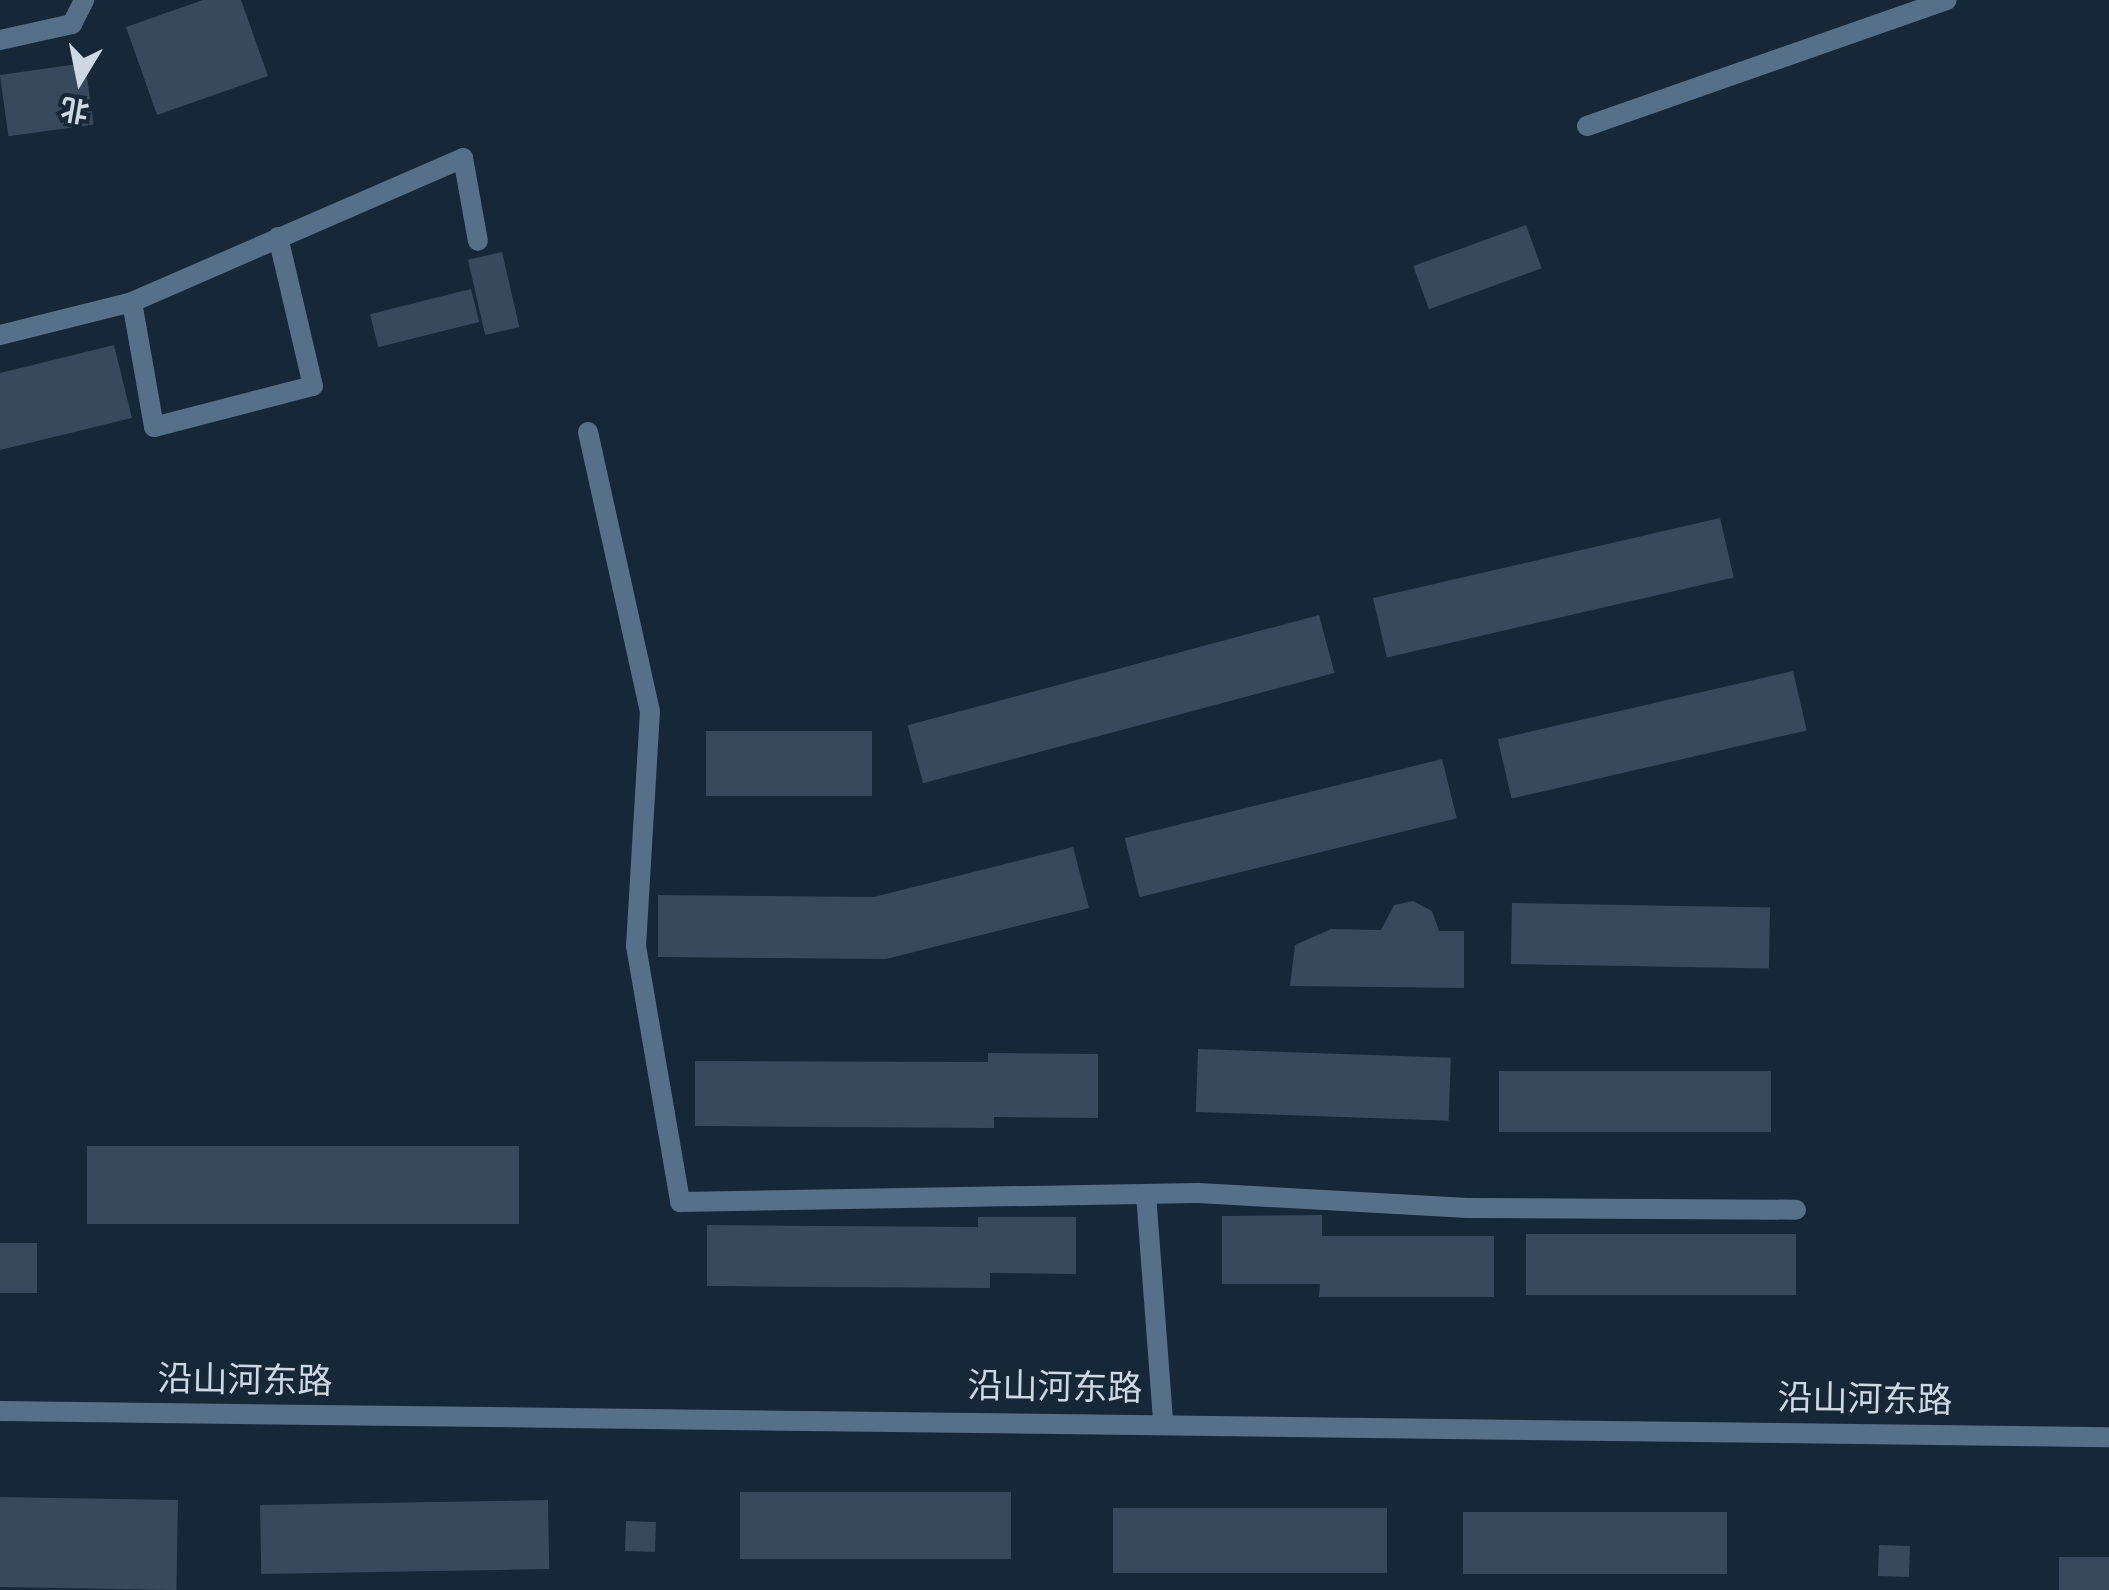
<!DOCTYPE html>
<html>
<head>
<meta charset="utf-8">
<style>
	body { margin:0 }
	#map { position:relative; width:2109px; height:1590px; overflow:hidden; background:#162737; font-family:"Nunito Sans","Noto Sans SC",sans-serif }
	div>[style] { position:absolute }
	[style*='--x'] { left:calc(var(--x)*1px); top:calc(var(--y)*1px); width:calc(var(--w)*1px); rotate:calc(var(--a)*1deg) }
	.building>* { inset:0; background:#37495a; transform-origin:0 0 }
	.service>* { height:20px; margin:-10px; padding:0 10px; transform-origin:10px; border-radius:10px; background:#567089 }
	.minor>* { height:20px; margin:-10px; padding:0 10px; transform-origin:10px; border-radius:10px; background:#567089 }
	.tertiary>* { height:20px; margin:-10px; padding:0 10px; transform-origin:10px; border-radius:10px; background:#567089 }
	span { translate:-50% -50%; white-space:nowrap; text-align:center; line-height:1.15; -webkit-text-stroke:8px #162737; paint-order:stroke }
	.street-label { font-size:35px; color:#cfd9e4 }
	.north { position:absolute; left:30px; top:30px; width:100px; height:100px; -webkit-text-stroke:8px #162737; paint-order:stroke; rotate:190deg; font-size:28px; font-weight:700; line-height:40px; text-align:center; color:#cfd9e4 }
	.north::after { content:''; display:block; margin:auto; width:35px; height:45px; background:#cfd9e4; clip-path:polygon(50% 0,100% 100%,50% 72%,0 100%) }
</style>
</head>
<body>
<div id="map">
	<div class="building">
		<div style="clip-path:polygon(203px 0,241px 0,268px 76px,157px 115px,126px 27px)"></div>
		<div style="left:85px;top:63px;width:62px;height:86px;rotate:82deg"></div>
		<div style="left:1526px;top:225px;width:46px;height:120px;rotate:70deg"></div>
		<div style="left:502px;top:252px;width:77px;height:35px;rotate:77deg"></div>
		<div style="left:471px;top:289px;width:34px;height:104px;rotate:76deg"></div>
		<div style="clip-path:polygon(114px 345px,132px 418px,0 450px,0 373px)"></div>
		<div style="left:1720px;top:518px;width:61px;height:356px;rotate:77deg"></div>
		<div style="left:1319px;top:615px;width:60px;height:426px;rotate:75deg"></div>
		<div style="left:1793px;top:671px;width:61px;height:303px;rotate:77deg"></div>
		<div style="left:706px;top:731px;width:166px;height:65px"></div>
		<div style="left:1442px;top:759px;width:61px;height:327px;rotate:76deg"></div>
		<div style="clip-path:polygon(1073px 847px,1089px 908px,886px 959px,658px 957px,658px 895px,874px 897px)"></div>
		<div style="clip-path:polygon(1413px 901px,1432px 911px,1439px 931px,1464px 931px,1464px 988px,1290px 986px,1295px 945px,1331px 929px,1381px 930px,1394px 905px)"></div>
		<div style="left:1512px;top:903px;width:258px;height:61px;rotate:1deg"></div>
		<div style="left:1198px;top:1049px;width:253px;height:63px;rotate:2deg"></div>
		<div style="clip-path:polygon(988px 1053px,1098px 1054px,1098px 1118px,994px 1117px,994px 1128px,695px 1126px,695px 1061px,988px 1062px)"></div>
		<div style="left:1499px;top:1071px;width:272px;height:61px"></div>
		<div style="left:87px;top:1146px;width:432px;height:78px"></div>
		<div style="clip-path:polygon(1322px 1215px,1322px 1236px,1494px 1236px,1494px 1297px,1319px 1297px,1320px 1284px,1222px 1284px,1222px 1216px)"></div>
		<div style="clip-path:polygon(978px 1217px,1076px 1217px,1076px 1274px,990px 1273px,990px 1288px,707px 1286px,707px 1225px,978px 1227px)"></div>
		<div style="left:1526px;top:1234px;width:270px;height:61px"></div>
		<div style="left:0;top:1243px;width:37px;height:50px"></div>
		<div style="left:1011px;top:1492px;width:67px;height:271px;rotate:90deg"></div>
		<div style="left:0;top:1497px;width:178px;height:90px;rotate:1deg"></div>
		<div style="left:548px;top:1500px;width:69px;height:288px;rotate:89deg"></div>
		<div style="left:1113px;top:1508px;width:274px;height:65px"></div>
		<div style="left:1463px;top:1512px;width:264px;height:62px"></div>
		<div style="left:626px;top:1521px;width:30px;height:30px;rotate:2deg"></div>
		<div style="left:1879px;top:1545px;width:31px;height:31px;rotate:2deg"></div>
		<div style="left:2059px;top:1557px;width:50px;height:33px"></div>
	</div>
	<div class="service">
		<div style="--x:0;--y:40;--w:74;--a:-12.5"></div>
		<div style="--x:72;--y:24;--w:27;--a:-63"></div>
		<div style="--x:132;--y:302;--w:127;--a:80"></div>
		<div style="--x:154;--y:427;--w:164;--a:-14.5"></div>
		<div style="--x:313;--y:386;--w:153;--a:-103.2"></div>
		<div style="--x:0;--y:335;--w:136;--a:-14"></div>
		<div style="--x:132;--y:302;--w:361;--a:-23.5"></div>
		<div style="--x:463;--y:158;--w:84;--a:79.8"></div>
		<div style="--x:588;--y:432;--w:286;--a:77.5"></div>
		<div style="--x:650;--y:711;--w:235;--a:93.4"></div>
		<div style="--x:636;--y:946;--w:260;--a:80.2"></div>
		<div style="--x:680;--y:1202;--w:518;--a:-1"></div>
		<div style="--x:1198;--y:1193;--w:270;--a:3.2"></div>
		<div style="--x:1468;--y:1208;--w:328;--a:0.3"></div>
		<div style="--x:1146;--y:1194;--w:228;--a:85.7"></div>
	</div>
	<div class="minor">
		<div style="--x:1587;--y:126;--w:381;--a:-19.3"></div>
	</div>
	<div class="tertiary">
		<div style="--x:0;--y:1411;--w:2109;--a:0.71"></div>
	</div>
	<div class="street-label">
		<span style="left:245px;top:1381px;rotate:1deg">沿山河东路</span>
		<span style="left:1055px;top:1388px;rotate:1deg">沿山河东路</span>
		<span style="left:1865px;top:1400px;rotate:1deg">沿山河东路</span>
	</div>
	<div class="north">北</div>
</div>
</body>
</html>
